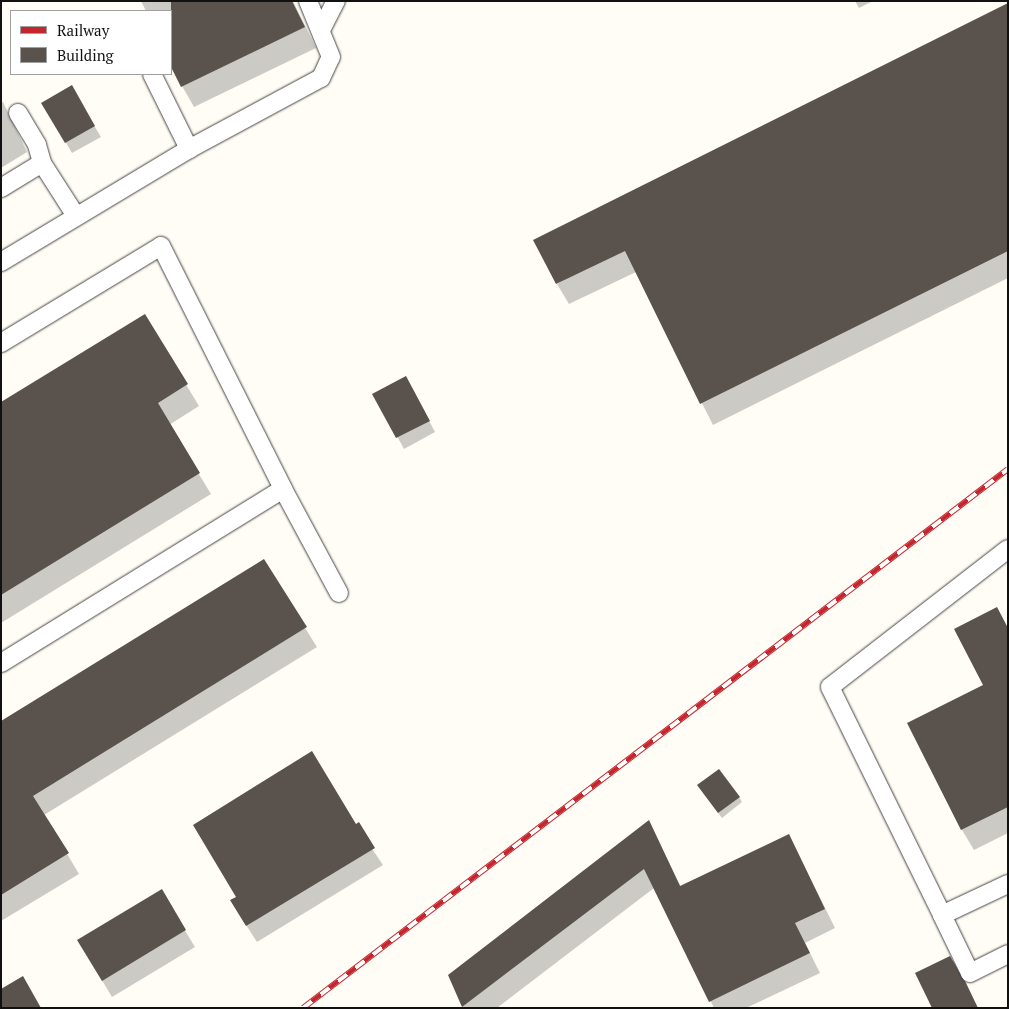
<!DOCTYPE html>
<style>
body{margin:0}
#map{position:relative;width:1009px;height:1009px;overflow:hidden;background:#fffdf5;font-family:"PT Serif",serif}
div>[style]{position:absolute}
.shadow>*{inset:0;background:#0003}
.building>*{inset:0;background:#5a524d}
.roads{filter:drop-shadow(0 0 1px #444) drop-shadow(0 0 1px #444)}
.service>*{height:18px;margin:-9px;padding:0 9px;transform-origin:9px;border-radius:9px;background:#fff}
.rail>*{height:5.5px;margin-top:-2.75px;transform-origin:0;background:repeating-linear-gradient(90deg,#fff 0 11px,#c4262e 0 22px);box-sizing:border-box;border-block:1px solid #c4262e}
span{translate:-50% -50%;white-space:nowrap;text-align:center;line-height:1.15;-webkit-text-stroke:5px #fff;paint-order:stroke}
.frame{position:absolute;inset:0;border:2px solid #111;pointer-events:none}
.legend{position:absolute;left:10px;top:10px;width:162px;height:65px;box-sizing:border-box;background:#fff;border:1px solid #a0a0a0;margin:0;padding:6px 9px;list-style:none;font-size:15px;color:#111}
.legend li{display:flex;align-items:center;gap:10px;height:25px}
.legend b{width:25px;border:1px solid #a0a0a0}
</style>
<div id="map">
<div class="shadow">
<div style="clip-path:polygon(141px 1px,293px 1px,316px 48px,194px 107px,182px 86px,171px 11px,146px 11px)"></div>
<div style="clip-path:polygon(855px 1px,873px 1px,859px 8px)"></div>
<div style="clip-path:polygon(1008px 4px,1008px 278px,713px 425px,636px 272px,569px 304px,557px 284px)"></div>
<div style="clip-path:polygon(71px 87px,101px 137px,72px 153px,43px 103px)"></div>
<div style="clip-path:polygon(3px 102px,27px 152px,1px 168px,1px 103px)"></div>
<div style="clip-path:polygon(144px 315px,199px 406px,169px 425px,211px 494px,1px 623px,1px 403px)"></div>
<div style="clip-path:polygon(412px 388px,435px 432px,404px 449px,374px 394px)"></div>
<div style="clip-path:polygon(305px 628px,317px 647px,44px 815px,79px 874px,1px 921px,1px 722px)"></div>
<div style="clip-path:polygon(1008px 628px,1008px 833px,974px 850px,962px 830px,985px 686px)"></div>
<div style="clip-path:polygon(702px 791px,739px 797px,742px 802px,722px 818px)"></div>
<div style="clip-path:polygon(649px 822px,681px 887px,789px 835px,835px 928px,805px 943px,820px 973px,746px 1008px,714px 1008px,654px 888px,497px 1008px,464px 1008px,449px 976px)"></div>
<div style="clip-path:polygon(356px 825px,383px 865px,257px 942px,241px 917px)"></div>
<div style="clip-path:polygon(161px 891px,195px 947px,112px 997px,88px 957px)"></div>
</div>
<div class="building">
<div style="clip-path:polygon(171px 1px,292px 1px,305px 27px,181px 87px,171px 67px)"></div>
<div style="clip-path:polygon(1008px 3px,1008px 251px,700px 404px,625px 251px,556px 284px,533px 240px)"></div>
<div style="clip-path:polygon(72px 85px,95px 126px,65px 143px,41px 103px)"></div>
<div style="clip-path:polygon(145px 314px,188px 384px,158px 403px,200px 473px,1px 595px,1px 402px)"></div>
<div style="clip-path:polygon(406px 376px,430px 421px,396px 438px,372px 394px)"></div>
<div style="clip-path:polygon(264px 559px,307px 627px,33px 796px,69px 853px,1px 895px,1px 721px)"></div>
<div style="clip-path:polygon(997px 607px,1008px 628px,1008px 807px,961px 830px,907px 723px,983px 685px,954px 629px)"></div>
<div style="clip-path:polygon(312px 751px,356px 824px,359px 822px,375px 848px,246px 926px,230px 900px,236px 897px,193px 825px)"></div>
<div style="clip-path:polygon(719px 769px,740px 797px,718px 813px,697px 785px)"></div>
<div style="clip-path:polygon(649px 820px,680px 886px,789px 834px,825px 909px,795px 923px,810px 953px,709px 1002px,644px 869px,462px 1007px,448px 975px)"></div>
<div style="clip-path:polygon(162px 889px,186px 930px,102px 981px,77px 940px)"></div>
<div style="clip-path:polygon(950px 956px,966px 983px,978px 1008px,932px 1008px,915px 973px)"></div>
<div style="clip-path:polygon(23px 976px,41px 1008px,1px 1008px,1px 989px)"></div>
</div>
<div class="roads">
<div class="service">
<div style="left:321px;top:30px;width:33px;rotate:-63deg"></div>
<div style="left:152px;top:74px;width:84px;rotate:63.7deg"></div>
<div style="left:18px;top:113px;width:37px;rotate:59deg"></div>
<div style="left:37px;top:145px;width:19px;rotate:74deg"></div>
<div style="left:1px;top:188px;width:48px;rotate:-31.4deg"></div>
<div style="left:42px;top:163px;width:63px;rotate:57.3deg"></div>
<div style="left:1px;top:262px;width:219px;rotate:-31deg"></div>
<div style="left:189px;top:149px;width:150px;rotate:-28.3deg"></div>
<div style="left:321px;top:78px;width:23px;rotate:-65deg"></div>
<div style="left:331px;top:57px;width:61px;rotate:-112.3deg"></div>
<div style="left:1px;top:343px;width:187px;rotate:-31.2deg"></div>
<div style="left:161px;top:246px;width:272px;rotate:63.3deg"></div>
<div style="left:283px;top:489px;width:331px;rotate:148.3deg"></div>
<div style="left:283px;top:489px;width:118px;rotate:61.7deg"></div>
<div style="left:1008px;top:549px;width:225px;rotate:142.2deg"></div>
<div style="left:830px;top:687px;width:254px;rotate:63.8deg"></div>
<div style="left:942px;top:915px;width:73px;rotate:-25.2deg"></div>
<div style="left:942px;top:915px;width:64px;rotate:64.2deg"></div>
<div style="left:970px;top:973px;width:42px;rotate:-26.6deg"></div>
</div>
</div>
<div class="rail">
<div style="left:303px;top:1008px;width:887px;rotate:-37.4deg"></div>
</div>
<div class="frame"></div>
<ul class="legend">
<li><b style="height:6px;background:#c4262e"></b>Railway</li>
<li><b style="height:14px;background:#5a524d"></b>Building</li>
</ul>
</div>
